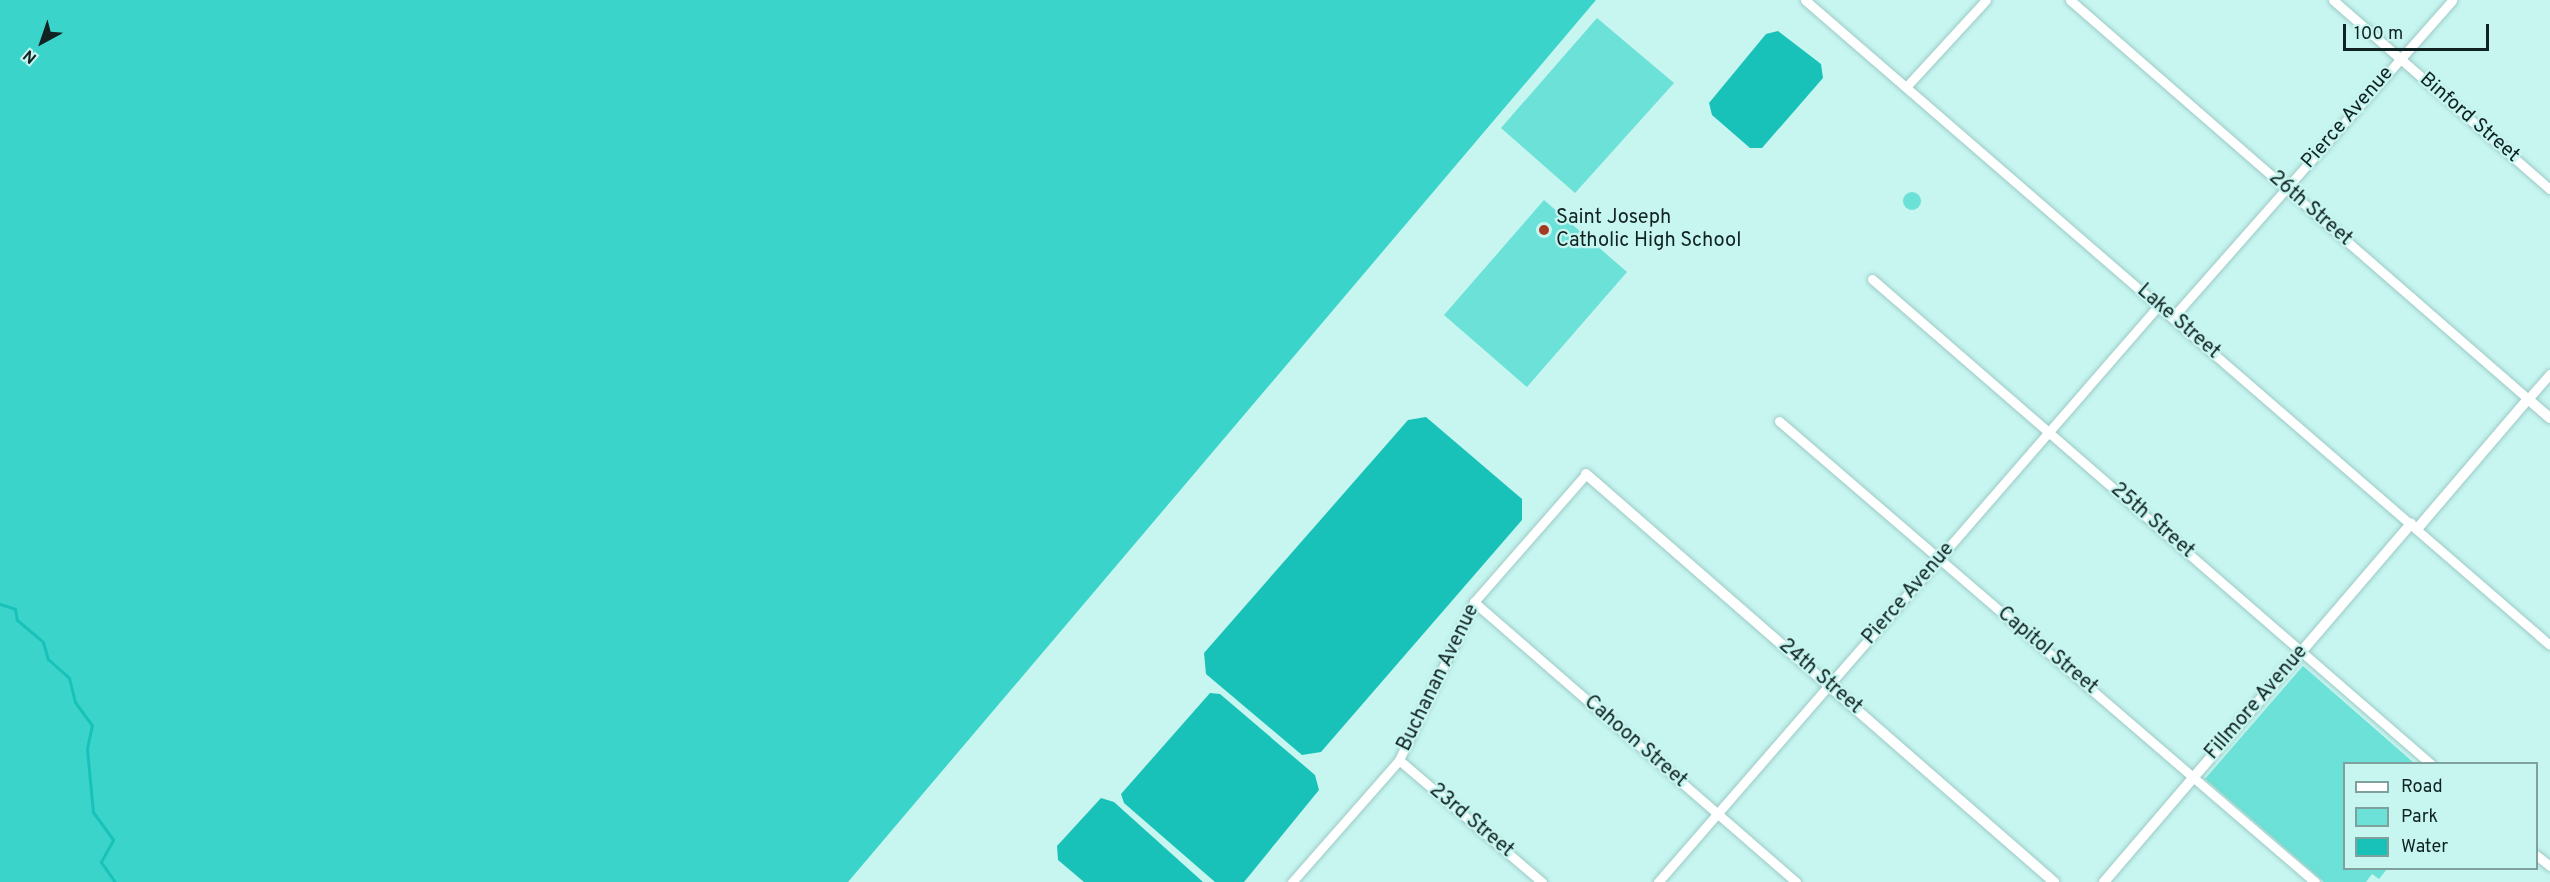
<!DOCTYPE html>
<style>
body{margin:0}
#map{position:relative;width:2550px;height:882px;overflow:hidden;background:#c7f6f1;font-family:Overpass,sans-serif}
div>[style]{position:absolute}
.green>*{inset:0;background:#6be1d7}
.round{border-radius:50%}
.forest>*{inset:0;background:#3bd4ca}
.water>*{inset:0;background:#19c2b9}
.stream>*{height:3px;margin:-1.5px;padding:0 1.5px;transform-origin:1.5px;border-radius:1.5px;background:#19c2b9}
.roads{filter:drop-shadow(0 0 2px #9dcac5) drop-shadow(0 0 2px #9dcac5)}
.minor>*{height:9px;margin:-4.5px;padding:0 4.5px;transform-origin:4.5px;border-radius:4.5px;background:#fff}
.tertiary>*{height:10px;margin:-5px;padding:0 5px;transform-origin:5px;border-radius:5px;background:#fff}
.dots>*{width:16px;height:16px;translate:-50% -50%;box-sizing:border-box;border:3px solid #c7f6f1;border-radius:50%}
span{translate:-50% -50%;white-space:nowrap;text-align:center;line-height:1.15;-webkit-text-stroke:4.5px #c7f6f1;paint-order:stroke}
.street-label{font-size:20px;color:#102221}
.poi-label{font-size:20px;color:#102221}
.left{translate:0 -50%;text-align:left}
.legend{position:absolute;left:2343px;top:762px;width:195px;height:108px;box-sizing:border-box;background:#c7f6f1;border:2px solid #7ea19e;margin:0;padding:8px 10px;list-style:none;font-size:18px;color:#102221}
.legend li{display:flex;align-items:center;gap:12px;height:30px}
.legend b{width:30px;border:2px solid #7ea19e}
.north{position:absolute;left:12px;top:12px;width:60px;height:60px;-webkit-text-stroke:4px #c7f6f1;paint-order:stroke;rotate:220deg;font-size:16px;font-weight:700;line-height:24px;text-align:center;color:#102221}
.north::after{content:'';display:block;margin:auto;width:21px;height:27px;background:#102221;clip-path:polygon(50% 0,100% 100%,50% 72%,0 100%)}
.scale{position:absolute;left:2343px;top:24px;width:146px;height:27px;box-sizing:border-box;border:3px solid #102221;border-top:0;padding-left:8px;font-size:18px;line-height:21px;white-space:nowrap;color:#102221;-webkit-text-stroke:4px #c7f6f1;paint-order:stroke}
</style>
<div id="map">
<div class="green">
<div style="clip-path:polygon(1597px 18px,1674px 83px,1575px 193px,1501px 128px)"></div>
<div class="round" style="left:1903px;top:192px;width:18px;height:18px"></div>
<div style="clip-path:polygon(1544px 200px,1627px 272px,1527px 387px,1444px 315px)"></div>
<div style="clip-path:polygon(2303px 666px,2414px 763px,2344px 764px,2344px 868px,2387px 869px,2379px 879px,2372px 874px,2366px 882px,2324px 882px,2205px 779px)"></div>
</div>
<div class="forest">
<div style="clip-path:polygon(0 0,1596px 0,848px 882px,0 882px)"></div>
</div>
<div class="water">
<div style="clip-path:polygon(1778px 31px,1821px 64px,1823px 78px,1762px 148px,1750px 148px,1712px 115px,1709px 103px,1766px 34px)"></div>
<div style="clip-path:polygon(1426px 417px,1522px 499px,1522px 520px,1321px 752px,1302px 755px,1206px 674px,1204px 653px,1408px 420px)"></div>
<div style="clip-path:polygon(1210px 693px,1220px 694px,1315px 775px,1319px 790px,1244px 882px,1215px 882px,1124px 803px,1121px 794px)"></div>
<div style="clip-path:polygon(1101px 798px,1114px 802px,1203px 882px,1084px 882px,1058px 860px,1057px 846px)"></div>
</div>
<div class="stream">
<div style="left:0;top:604px;width:16px;rotate:18deg"></div>
<div style="left:15px;top:609px;width:11px;rotate:80deg"></div>
<div style="left:17px;top:620px;width:34px;rotate:40deg"></div>
<div style="left:43px;top:642px;width:18px;rotate:74deg"></div>
<div style="left:48px;top:659px;width:28px;rotate:42deg"></div>
<div style="left:69px;top:678px;width:25px;rotate:76deg"></div>
<div style="left:75px;top:702px;width:29px;rotate:54deg"></div>
<div style="left:92px;top:725px;width:25px;rotate:102deg"></div>
<div style="left:87px;top:749px;width:63px;rotate:84.6deg"></div>
<div style="left:93px;top:812px;width:34px;rotate:54deg"></div>
<div style="left:113px;top:840px;width:25px;rotate:119deg"></div>
<div style="left:101px;top:862px;width:24px;rotate:55deg"></div>
</div>
<div class="roads">
<div class="minor">
<div style="left:1805px;top:0;width:985px;rotate:40.89deg"></div>
<div style="left:2070px;top:0;width:607px;rotate:41.06deg"></div>
<div style="left:2528px;top:399px;width:33px;rotate:-49deg"></div>
<div style="left:2333px;top:0;width:288px;rotate:41.1deg"></div>
<div style="left:1906px;top:87px;width:118px;rotate:-47.4deg"></div>
<div style="left:1872px;top:279px;width:740px;rotate:40.95deg"></div>
<div style="left:2173px;top:317px;width:422px;rotate:-48.6deg"></div>
<div style="left:1779px;top:421px;width:707px;rotate:40.7deg"></div>
<div style="left:1474px;top:602px;width:427px;rotate:41deg"></div>
<div style="left:1399px;top:760px;width:188px;rotate:40.5deg"></div>
<div style="left:2536px;top:855px;width:18px;rotate:38deg"></div>
<div style="left:1292px;top:882px;width:162px;rotate:-48.7deg"></div>
<div style="left:1399px;top:760px;width:175px;rotate:-64.6deg"></div>
<div style="left:1474px;top:602px;width:170px;rotate:-48.8deg"></div>
<div style="left:1658px;top:882px;width:764px;rotate:-49.03deg"></div>
</div>
<div class="tertiary">
<div style="left:1586px;top:474px;width:621px;rotate:41.08deg"></div>
<div style="left:2417px;top:529px;width:171px;rotate:-49.5deg"></div>
<div style="left:2528px;top:399px;width:29px;rotate:41deg"></div>
<div style="left:2104px;top:882px;width:472px;rotate:-49.4deg"></div>
</div>
</div>
<div class="dots">
<div style="left:1544px;top:230px;background:#a43b21"></div>
</div>
<div class="street-label">
<span style="left:2348px;top:118px;rotate:-49deg">Pierce Avenue</span>
<span style="left:2469px;top:118px;rotate:41deg">Binford Street</span>
<span style="left:2310px;top:209px;rotate:41deg">26th Street</span>
<span style="left:2178px;top:322px;rotate:41deg">Lake Street</span>
<span style="left:2152px;top:521px;rotate:41deg">25th Street</span>
<span style="left:1909px;top:594px;rotate:-49deg">Pierce Avenue</span>
<span style="left:2047px;top:651px;rotate:40deg">Capitol Street</span>
<span style="left:1820px;top:677px;rotate:41deg">24th Street</span>
<span style="left:1439px;top:678px;rotate:-64deg">Buchanan Avenue</span>
<span style="left:2257px;top:703px;rotate:-49deg">Fillmore Avenue</span>
<span style="left:1635px;top:742px;rotate:41deg">Cahoon Street</span>
<span style="left:1471px;top:821px;rotate:40deg">23rd Street</span>
</div>
<div class="poi-label">
<span class="left" style="left:1556px;top:230px">Saint Joseph<br>Catholic High School</span>
</div>
<ul class="legend">
<li><b style="height:8px;background:#fff"></b>Road</li>
<li><b style="height:16px;background:#6be1d7"></b>Park</li>
<li><b style="height:16px;background:#19c2b9"></b>Water</li>
</ul>
<div class="north">N</div>
<div class="scale">100 m</div>
</div>
